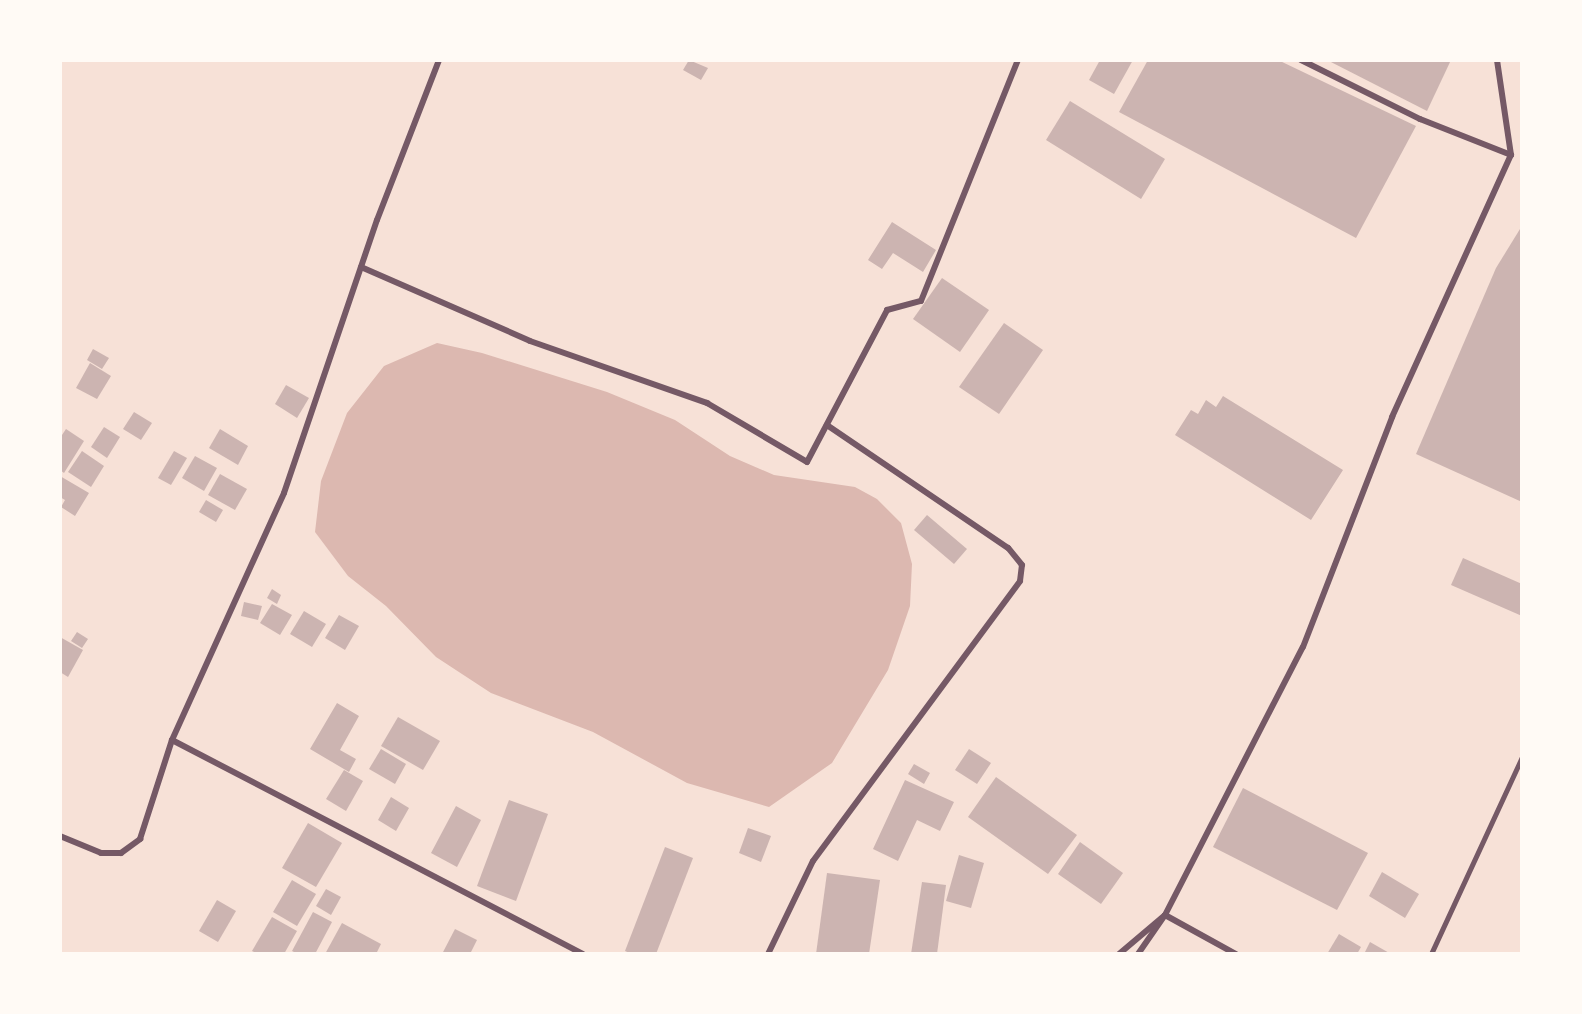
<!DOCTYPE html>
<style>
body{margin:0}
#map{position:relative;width:1582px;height:1014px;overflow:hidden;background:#f7e1d7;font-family:"Roboto Condensed",sans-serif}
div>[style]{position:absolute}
.water>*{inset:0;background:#dcb8b0}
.building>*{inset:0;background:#ccb4b1}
.service>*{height:4.5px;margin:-2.25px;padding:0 2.25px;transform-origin:2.25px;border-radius:2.25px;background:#755966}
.minor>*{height:6px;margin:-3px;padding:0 3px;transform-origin:3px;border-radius:3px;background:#755966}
span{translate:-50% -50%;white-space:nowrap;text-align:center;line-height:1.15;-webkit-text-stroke:4.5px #fffaf5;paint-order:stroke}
.frame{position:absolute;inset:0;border:62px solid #fffaf5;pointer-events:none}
</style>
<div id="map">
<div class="water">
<div style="clip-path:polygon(437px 343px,482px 353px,607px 392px,675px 420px,730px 456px,774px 475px,855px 487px,877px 499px,901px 523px,912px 564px,910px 606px,888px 670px,832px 763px,769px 807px,687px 783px,593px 732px,491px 693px,436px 657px,386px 606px,348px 576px,315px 532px,321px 481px,347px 413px,384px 366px)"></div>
</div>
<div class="building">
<div style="clip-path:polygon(689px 60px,708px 68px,701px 80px,683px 70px)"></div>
<div style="clip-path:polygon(1100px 60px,1133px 60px,1114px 94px,1089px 80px)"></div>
<div style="clip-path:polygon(1148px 60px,1278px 60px,1416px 126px,1356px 238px,1119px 112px)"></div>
<div style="clip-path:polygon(1327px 60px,1451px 60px,1427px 111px)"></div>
<div style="clip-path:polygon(1070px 101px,1165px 159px,1141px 199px,1046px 140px)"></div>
<div style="clip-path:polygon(892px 222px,936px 250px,923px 272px,893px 253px,882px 269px,868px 260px)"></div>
<div style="clip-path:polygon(1520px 229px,1522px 230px,1522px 502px,1416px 454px,1496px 268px)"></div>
<div style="clip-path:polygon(942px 278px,989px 310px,960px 352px,913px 319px)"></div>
<div style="clip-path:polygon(1004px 323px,1043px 350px,999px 414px,959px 387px)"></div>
<div style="clip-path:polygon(93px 349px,109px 358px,102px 369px,87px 360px)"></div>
<div style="clip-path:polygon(90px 363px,111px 376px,97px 399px,76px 388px)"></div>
<div style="clip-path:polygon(286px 385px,309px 398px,297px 418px,275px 404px)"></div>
<div style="clip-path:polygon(1223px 396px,1343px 470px,1311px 520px,1175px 435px,1191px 410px,1198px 414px,1206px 400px,1216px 407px)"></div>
<div style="clip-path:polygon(134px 412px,152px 423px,141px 440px,123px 429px)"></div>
<div style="clip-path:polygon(104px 427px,120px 437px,107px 458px,91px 447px)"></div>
<div style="clip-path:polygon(66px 429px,84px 441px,64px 473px,60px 470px,60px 438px)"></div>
<div style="clip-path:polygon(220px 429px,248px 446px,238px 465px,209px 448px)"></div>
<div style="clip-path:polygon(82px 451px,104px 466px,91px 487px,68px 472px)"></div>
<div style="clip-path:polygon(174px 451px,187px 458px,171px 485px,158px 478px)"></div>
<div style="clip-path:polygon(195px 456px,217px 468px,204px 491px,182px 478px)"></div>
<div style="clip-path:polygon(220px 474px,247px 489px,235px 510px,208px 495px)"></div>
<div style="clip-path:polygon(60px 476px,89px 493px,75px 516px,61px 507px,65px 500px,60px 497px)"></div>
<div style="clip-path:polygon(206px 500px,223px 510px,216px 522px,199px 512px)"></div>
<div style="clip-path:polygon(927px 515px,967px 549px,954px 564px,914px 530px)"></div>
<div style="clip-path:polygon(1463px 558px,1522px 584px,1522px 616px,1451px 585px)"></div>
<div style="clip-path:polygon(272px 589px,281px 595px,277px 604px,267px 598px)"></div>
<div style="clip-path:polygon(244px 602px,262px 606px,258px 620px,241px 616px)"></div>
<div style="clip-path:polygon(272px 604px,292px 615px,280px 635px,260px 623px)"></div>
<div style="clip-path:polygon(304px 611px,326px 624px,312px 647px,290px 634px)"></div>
<div style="clip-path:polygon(339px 615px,359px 626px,345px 650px,325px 638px)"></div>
<div style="clip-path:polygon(77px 632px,88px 639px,82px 648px,71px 641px)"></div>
<div style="clip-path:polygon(60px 637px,83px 650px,68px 677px,60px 672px)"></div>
<div style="clip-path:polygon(337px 703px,359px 716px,340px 750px,356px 759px,349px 772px,310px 749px)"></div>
<div style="clip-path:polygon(398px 717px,440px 741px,423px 770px,381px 746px)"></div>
<div style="clip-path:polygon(381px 749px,406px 764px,395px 784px,369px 769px)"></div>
<div style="clip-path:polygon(969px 749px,991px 763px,977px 784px,955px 770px)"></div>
<div style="clip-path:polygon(914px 764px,930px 773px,924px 784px,908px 774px)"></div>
<div style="clip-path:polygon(344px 770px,363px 781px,346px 811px,326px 799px)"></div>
<div style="clip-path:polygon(996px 777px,1077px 835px,1048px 874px,968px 817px)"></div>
<div style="clip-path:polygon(905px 780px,954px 802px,940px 831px,917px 820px,898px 861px,873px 849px)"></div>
<div style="clip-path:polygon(1243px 788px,1368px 853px,1337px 910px,1213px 847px)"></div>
<div style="clip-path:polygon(391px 797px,409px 808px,396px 831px,378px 820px)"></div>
<div style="clip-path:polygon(509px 800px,548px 814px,516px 901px,477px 886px)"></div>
<div style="clip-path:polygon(456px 806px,481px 820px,457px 867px,431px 853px)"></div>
<div style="clip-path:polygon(308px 823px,342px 843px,316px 887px,282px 868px)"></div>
<div style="clip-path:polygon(748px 828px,771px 836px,761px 862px,739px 853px)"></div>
<div style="clip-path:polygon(1080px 842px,1123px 873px,1101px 904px,1058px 874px)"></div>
<div style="clip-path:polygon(665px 847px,693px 858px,656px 954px,632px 954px,625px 951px)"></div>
<div style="clip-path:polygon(959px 855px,984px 863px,971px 908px,946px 901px)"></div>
<div style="clip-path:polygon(1382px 872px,1419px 894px,1405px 918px,1369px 896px)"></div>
<div style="clip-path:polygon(827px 873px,880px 880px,869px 954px,816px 954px)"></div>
<div style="clip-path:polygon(292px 880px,316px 894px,297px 926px,273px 912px)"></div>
<div style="clip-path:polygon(922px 882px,946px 885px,937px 954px,911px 954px)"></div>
<div style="clip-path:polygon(326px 889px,341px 897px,331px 915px,316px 906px)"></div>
<div style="clip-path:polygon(217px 900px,236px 911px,218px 942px,199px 931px)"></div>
<div style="clip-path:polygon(313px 912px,332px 922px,315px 954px,298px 954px,292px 951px)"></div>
<div style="clip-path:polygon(272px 917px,297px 931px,284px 954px,258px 954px,252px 951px)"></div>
<div style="clip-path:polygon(342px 923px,381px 944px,376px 954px,325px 954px)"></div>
<div style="clip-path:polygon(455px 929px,477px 940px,470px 954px,442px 954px)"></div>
<div style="clip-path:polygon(1339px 934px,1361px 947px,1357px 954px,1327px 954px)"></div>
<div style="clip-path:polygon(1370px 942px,1391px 954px,1364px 954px)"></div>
</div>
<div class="service">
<div style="left:1431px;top:954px;width:217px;rotate:-65.2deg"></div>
</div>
<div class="minor">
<div style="left:1301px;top:60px;width:133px;rotate:26.4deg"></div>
<div style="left:1420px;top:119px;width:98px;rotate:21.6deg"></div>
<div style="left:361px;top:267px;width:184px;rotate:23.6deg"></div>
<div style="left:530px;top:341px;width:188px;rotate:19.3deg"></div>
<div style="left:707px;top:403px;width:116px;rotate:30.5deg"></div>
<div style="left:807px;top:462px;width:172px;rotate:-62.2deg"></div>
<div style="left:887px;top:310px;width:35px;rotate:-15deg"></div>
<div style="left:921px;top:301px;width:260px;rotate:-68.1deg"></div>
<div style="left:172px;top:740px;width:463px;rotate:27.5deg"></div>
<div style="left:60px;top:836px;width:44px;rotate:22.5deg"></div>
<div style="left:101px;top:853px;width:20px"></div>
<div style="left:121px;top:853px;width:24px;rotate:-36deg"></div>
<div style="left:140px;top:839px;width:104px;rotate:-72.1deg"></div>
<div style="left:172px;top:740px;width:271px;rotate:-65.6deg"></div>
<div style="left:284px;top:493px;width:288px;rotate:-71.2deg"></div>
<div style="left:377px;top:220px;width:172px;rotate:-68.8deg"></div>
<div style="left:768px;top:954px;width:103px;rotate:-64.2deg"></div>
<div style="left:813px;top:861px;width:348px;rotate:-53.5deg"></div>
<div style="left:1020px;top:581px;width:16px;rotate:-83deg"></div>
<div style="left:1022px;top:565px;width:22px;rotate:-129deg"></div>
<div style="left:1008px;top:548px;width:219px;rotate:-145.8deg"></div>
<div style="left:1119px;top:954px;width:60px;rotate:-40.3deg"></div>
<div style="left:1165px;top:915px;width:81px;rotate:28.8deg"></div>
<div style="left:1138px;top:954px;width:47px;rotate:-55.3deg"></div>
<div style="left:1165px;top:915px;width:301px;rotate:-62.8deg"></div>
<div style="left:1303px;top:647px;width:247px;rotate:-68.8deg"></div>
<div style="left:1392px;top:417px;width:288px;rotate:-65.6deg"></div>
<div style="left:1511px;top:155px;width:96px;rotate:-98.4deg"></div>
</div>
<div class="frame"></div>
</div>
